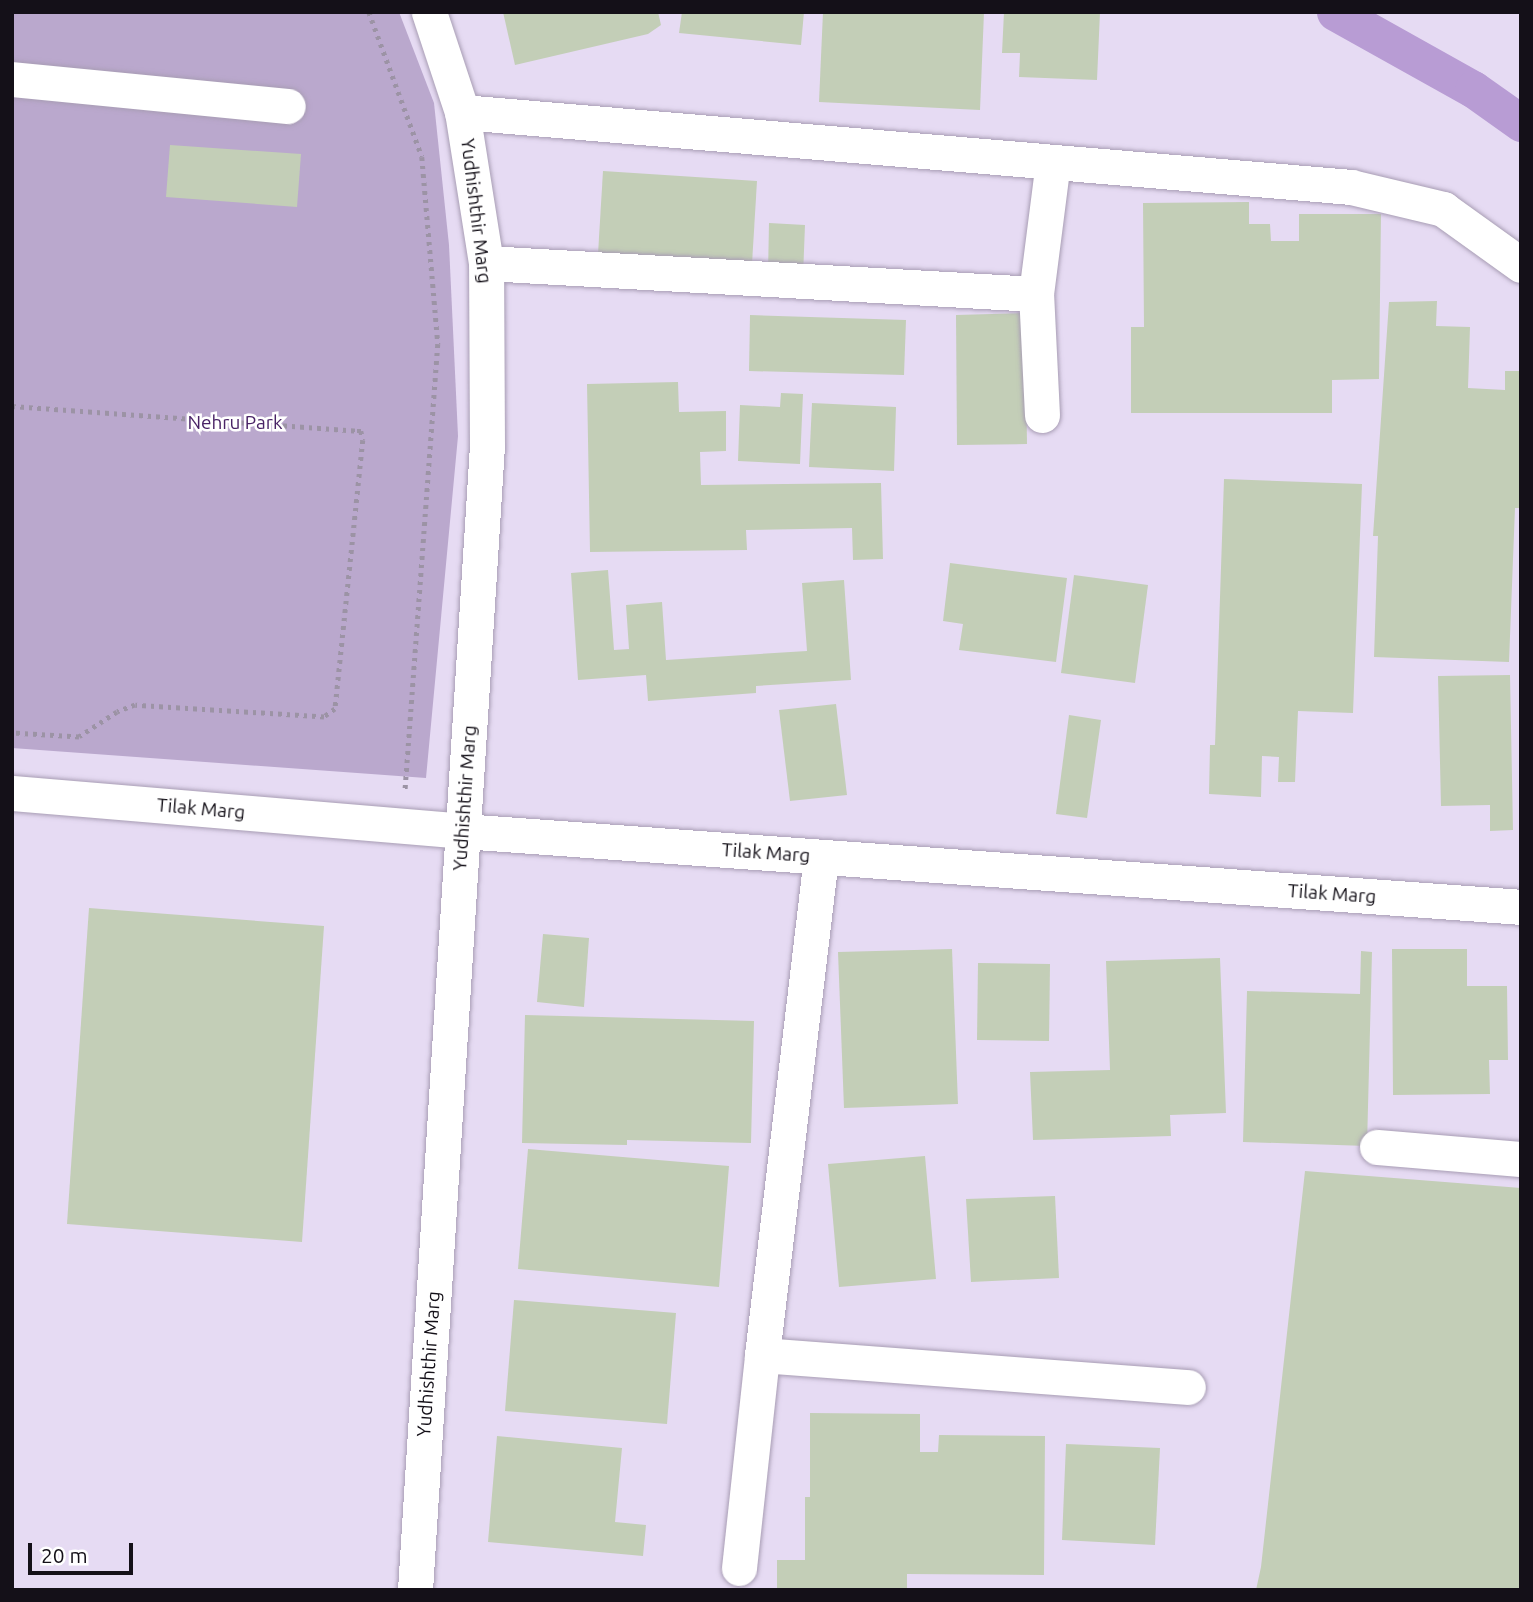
<!DOCTYPE html>
<style>
body{margin:0}
#map{position:relative;width:1533px;height:1602px;overflow:hidden;background:#e6dbf3;font-family:Ubuntu,sans-serif}
div>[style]{position:absolute}
.green>*{inset:0;background:#baa8cd}
.canal>*{height:37px;margin:-18.5px;padding:0 18.5px;transform-origin:18.5px;border-radius:18.5px;background:#b89cd4}
.building>*{inset:0;background:#c3ceb7}
.path>*{height:4.5px;margin-top:-2.25px;transform-origin:0;background:repeating-linear-gradient(90deg,#9c93a5 0 3.5px,transparent 0 8.5px)}
.roads{filter:drop-shadow(0 0 2px #a89db4) drop-shadow(0 0 2px #a89db4)}
.minor>*{height:35px;margin:-17.5px;padding:0 17.5px;transform-origin:17.5px;border-radius:17.5px;background:#fff}
span{translate:-50% -50%;white-space:nowrap;text-align:center;line-height:1.15;-webkit-text-stroke:5px #fff;paint-order:stroke}
.street-label{font-size:19px;color:#141018}
.park-label{font-size:19px;color:#492366}
.frame{position:absolute;inset:0;border:14px solid #141018;pointer-events:none}
.scale{position:absolute;left:28px;top:1543px;width:105px;height:32px;box-sizing:border-box;border:4px solid #141018;border-top:0;padding-left:9px;font-size:21px;line-height:24px;white-space:nowrap;color:#141018;-webkit-text-stroke:5px #fff;paint-order:stroke}
</style>
<div id="map">
<div class="green">
<div style="clip-path:polygon(12px 12px,399px 12px,434px 103px,449px 245px,458px 436px,426px 778px,12px 748px)"></div>
</div>
<div class="canal">
<div style="left:1335px;top:12px;width:158px;rotate:29.2deg"></div>
<div style="left:1473px;top:89px;width:59px;rotate:35.3deg"></div>
</div>
<div class="building">
<div style="clip-path:polygon(503px 12px,658px 12px,661px 25px,648px 34px,515px 65px)"></div>
<div style="clip-path:polygon(682px 12px,804px 12px,801px 45px,679px 33px)"></div>
<div style="clip-path:polygon(823px 12px,984px 12px,980px 110px,819px 102px)"></div>
<div style="clip-path:polygon(1004px 12px,1100px 12px,1097px 80px,1019px 77px,1020px 53px,1002px 53px)"></div>
<div style="clip-path:polygon(170px 145px,301px 154px,297px 207px,166px 197px)"></div>
<div style="clip-path:polygon(603px 171px,757px 181px,752px 264px,598px 254px)"></div>
<div style="clip-path:polygon(1249px 202px,1249px 224px,1270px 224px,1271px 241px,1299px 241px,1299px 214px,1381px 214px,1379px 379px,1332px 380px,1332px 413px,1131px 413px,1131px 327px,1144px 327px,1143px 203px)"></div>
<div style="clip-path:polygon(769px 223px,805px 225px,803px 276px,768px 274px)"></div>
<div style="clip-path:polygon(1437px 301px,1436px 326px,1470px 327px,1468px 388px,1505px 390px,1505px 371px,1521px 371px,1521px 508px,1515px 508px,1509px 662px,1374px 657px,1378px 536px,1373px 536px,1389px 302px)"></div>
<div style="clip-path:polygon(1025px 313px,1027px 444px,957px 445px,956px 315px)"></div>
<div style="clip-path:polygon(750px 315px,906px 320px,904px 375px,749px 371px)"></div>
<div style="clip-path:polygon(678px 382px,679px 412px,726px 411px,726px 451px,700px 452px,701px 485px,881px 483px,883px 559px,853px 560px,852px 528px,746px 530px,747px 550px,590px 552px,587px 384px)"></div>
<div style="clip-path:polygon(781px 393px,803px 394px,800px 464px,738px 461px,740px 405px,780px 407px)"></div>
<div style="clip-path:polygon(812px 403px,896px 407px,894px 471px,809px 467px)"></div>
<div style="clip-path:polygon(1224px 479px,1362px 484px,1353px 713px,1298px 711px,1295px 782px,1278px 782px,1279px 757px,1262px 756px,1261px 797px,1209px 794px,1210px 745px,1215px 745px)"></div>
<div style="clip-path:polygon(950px 563px,1067px 578px,1056px 662px,959px 650px,963px 624px,943px 621px)"></div>
<div style="clip-path:polygon(608px 570px,614px 650px,629px 649px,626px 605px,662px 602px,666px 660px,807px 651px,802px 583px,844px 580px,851px 680px,756px 686px,756px 693px,648px 701px,646px 675px,578px 680px,571px 573px)"></div>
<div style="clip-path:polygon(1074px 575px,1148px 585px,1135px 683px,1061px 673px)"></div>
<div style="clip-path:polygon(1510px 675px,1513px 830px,1490px 831px,1490px 805px,1441px 806px,1438px 676px)"></div>
<div style="clip-path:polygon(836px 704px,847px 795px,790px 801px,779px 710px)"></div>
<div style="clip-path:polygon(1069px 715px,1101px 720px,1087px 818px,1056px 814px)"></div>
<div style="clip-path:polygon(89px 908px,324px 926px,302px 1242px,67px 1224px)"></div>
<div style="clip-path:polygon(543px 934px,589px 938px,584px 1007px,537px 1002px)"></div>
<div style="clip-path:polygon(952px 949px,958px 1104px,844px 1108px,838px 952px)"></div>
<div style="clip-path:polygon(1392px 949px,1467px 949px,1467px 986px,1507px 986px,1508px 1060px,1489px 1060px,1490px 1094px,1393px 1095px)"></div>
<div style="clip-path:polygon(1361px 951px,1372px 952px,1367px 1146px,1243px 1142px,1247px 991px,1360px 994px)"></div>
<div style="clip-path:polygon(1220px 958px,1226px 1113px,1170px 1115px,1171px 1136px,1033px 1140px,1030px 1072px,1110px 1070px,1106px 961px)"></div>
<div style="clip-path:polygon(978px 963px,1050px 964px,1049px 1041px,977px 1040px)"></div>
<div style="clip-path:polygon(525px 1015px,754px 1021px,751px 1143px,627px 1140px,627px 1145px,522px 1143px)"></div>
<div style="clip-path:polygon(528px 1149px,729px 1166px,719px 1287px,518px 1269px)"></div>
<div style="clip-path:polygon(925px 1156px,936px 1279px,839px 1287px,828px 1164px)"></div>
<div style="clip-path:polygon(1305px 1171px,1521px 1188px,1521px 1590px,1256px 1590px,1261px 1567px)"></div>
<div style="clip-path:polygon(1055px 1196px,1059px 1278px,971px 1282px,966px 1199px)"></div>
<div style="clip-path:polygon(514px 1300px,676px 1313px,667px 1424px,505px 1411px)"></div>
<div style="clip-path:polygon(810px 1413px,920px 1414px,920px 1452px,938px 1452px,939px 1435px,1045px 1436px,1044px 1575px,907px 1574px,907px 1590px,777px 1590px,777px 1560px,805px 1560px,805px 1497px,810px 1497px)"></div>
<div style="clip-path:polygon(497px 1436px,622px 1448px,615px 1522px,646px 1525px,643px 1556px,488px 1542px)"></div>
<div style="clip-path:polygon(1066px 1444px,1160px 1448px,1155px 1545px,1062px 1540px)"></div>
</div>
<div class="path">
<div style="left:369px;top:12px;width:154px;rotate:69.9deg"></div>
<div style="left:422px;top:157px;width:188px;rotate:85.1deg"></div>
<div style="left:438px;top:344px;width:448px;rotate:94.2deg"></div>
<div style="left:12px;top:406px;width:346px;rotate:4.1deg"></div>
<div style="left:357px;top:431px;width:4px"></div>
<div style="left:361px;top:431px;width:9px;rotate:77deg"></div>
<div style="left:363px;top:440px;width:270px;rotate:95.9deg"></div>
<div style="left:335px;top:709px;width:14px;rotate:144deg"></div>
<div style="left:324px;top:717px;width:189px;rotate:-176.4deg"></div>
<div style="left:135px;top:705px;width:19px;rotate:159deg"></div>
<div style="left:117px;top:712px;width:45px;rotate:146.7deg"></div>
<div style="left:79px;top:737px;width:67px;rotate:-176.6deg"></div>
</div>
<div class="roads">
<div class="minor">
<div style="left:12px;top:79px;width:277px;rotate:5.6deg"></div>
<div style="left:462px;top:112px;width:892px;rotate:4.82deg"></div>
<div style="left:1351px;top:187px;width:95px;rotate:13.4deg"></div>
<div style="left:1443px;top:209px;width:96px;rotate:35.7deg"></div>
<div style="left:486px;top:263px;width:551px;rotate:3.23deg"></div>
<div style="left:1042px;top:415px;width:121px;rotate:-92.8deg"></div>
<div style="left:1036px;top:294px;width:133px;rotate:-82.7deg"></div>
<div style="left:12px;top:793px;width:452px;rotate:4.8deg"></div>
<div style="left:462px;top:831px;width:1062px;rotate:4.1deg"></div>
<div style="left:821px;top:857px;width:501px;rotate:96.76deg"></div>
<div style="left:762px;top:1355px;width:427px;rotate:4.3deg"></div>
<div style="left:1377px;top:1147px;width:144px;rotate:4.8deg"></div>
<div style="left:739px;top:1568px;width:214px;rotate:-83.8deg"></div>
<div style="left:415px;top:1590px;width:1146px;rotate:-86.4deg"></div>
<div style="left:487px;top:446px;width:183px;rotate:-90.3deg"></div>
<div style="left:486px;top:263px;width:153px;rotate:-99deg"></div>
<div style="left:462px;top:112px;width:105px;rotate:-108.3deg"></div>
</div>
</div>
<div class="street-label">
<span style="left:476px;top:211px;rotate:83deg">Yudhishthir Marg</span>
<span style="left:465px;top:798px;rotate:-86deg">Yudhishthir Marg</span>
<span style="left:201px;top:809px;rotate:5deg">Tilak Marg</span>
<span style="left:766px;top:853px;rotate:4deg">Tilak Marg</span>
<span style="left:1332px;top:894px;rotate:4deg">Tilak Marg</span>
<span style="left:429px;top:1364px;rotate:-86deg">Yudhishthir Marg</span>
</div>
<div class="park-label">
<span style="left:235px;top:423px">Nehru Park</span>
</div>
<div class="frame"></div>
<div class="scale">20 m</div>
</div>
